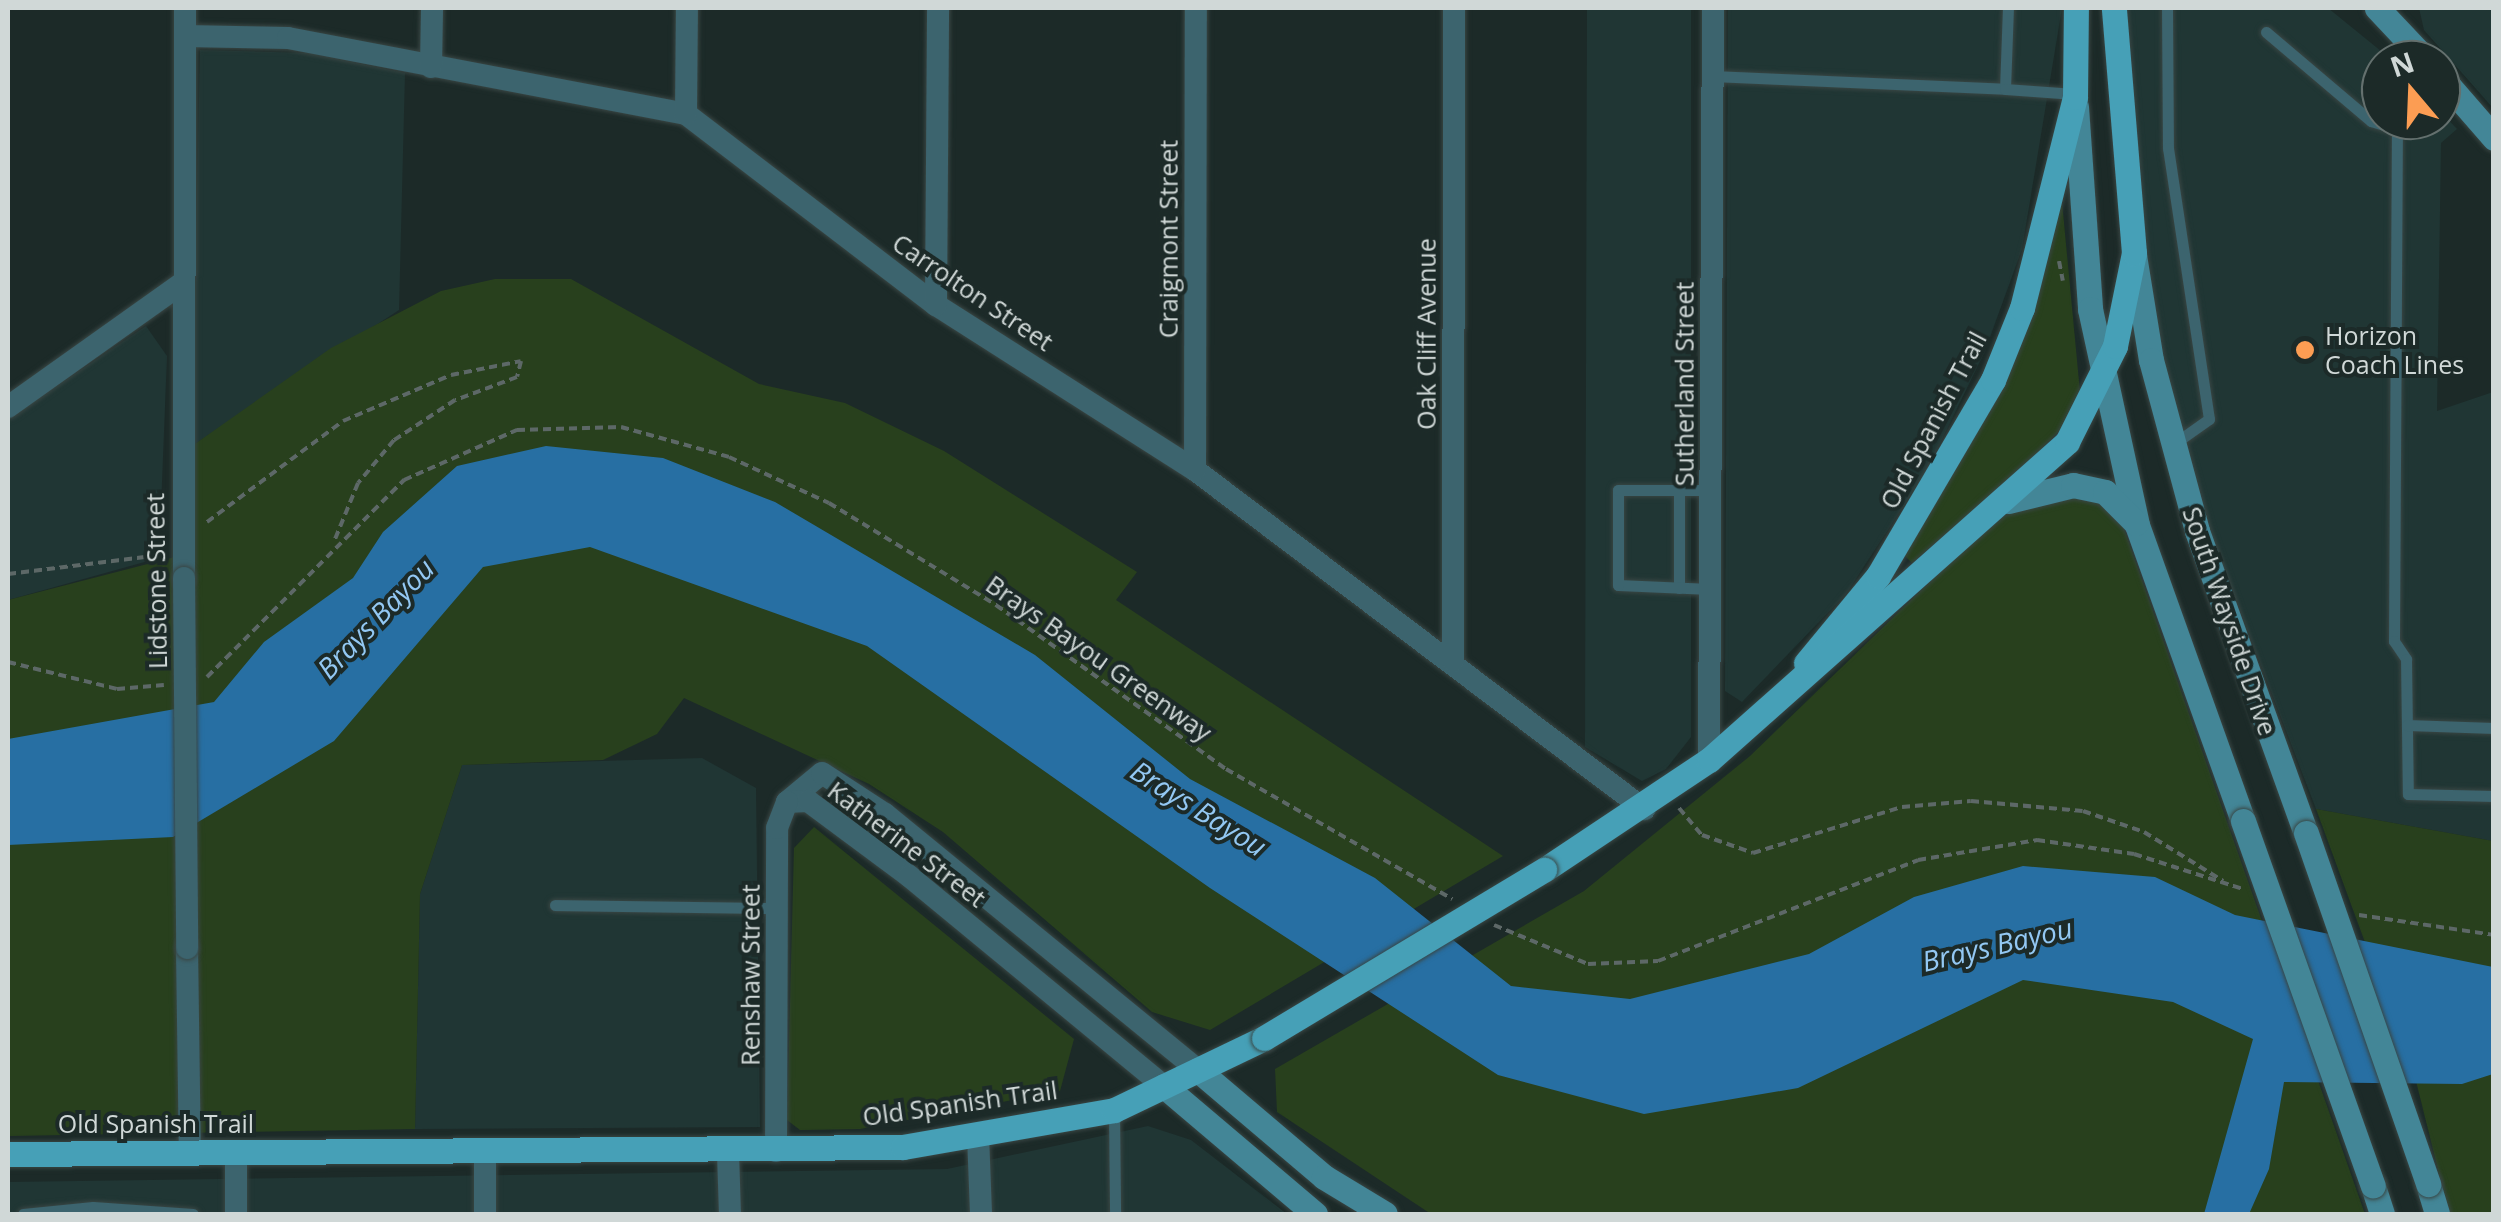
<!DOCTYPE html>
<style>
body{margin:0}
#map{position:relative;width:2501px;height:1222px;overflow:hidden;background:#1c2a28;font-family:"Open Sans",sans-serif}
div>[style]{position:absolute}
.built>*{inset:0;background:#203634}
.green>*{inset:0;background:#28401d}
.water>*{inset:0;background:#276fa3}
.path>*{height:4px;margin-top:-2px;transform-origin:0;background:repeating-linear-gradient(90deg,#5d6867 0 8px,transparent 0 13px)}
.roads{filter:drop-shadow(0 0 2px #394644) drop-shadow(0 0 2px #394644)}
.service>*{height:11px;margin:-5.5px;padding:0 5.5px;transform-origin:5.5px;border-radius:5.5px;background:#3c646e}
.minor>*{height:22px;margin:-11px;padding:0 11px;transform-origin:11px;border-radius:11px;background:#3c646e}
.secondary>*{height:25px;margin:-12.5px;padding:0 12.5px;transform-origin:12.5px;border-radius:12.5px;background:#438697}
.primary>*{height:25px;margin:-12.5px;padding:0 12.5px;transform-origin:12.5px;border-radius:12.5px;background:#46a0b7}
.bridges{filter:drop-shadow(0 0 2px #394644) drop-shadow(0 0 2px #394644)}
.minor-bridge>*{height:22px;margin:-11px;padding:0 11px;transform-origin:11px;border-radius:11px;background:#3c646e}
.secondary-bridge>*{height:25px;margin:-12.5px;padding:0 12.5px;transform-origin:12.5px;border-radius:12.5px;background:#438697}
.primary-bridge>*{height:25px;margin:-12.5px;padding:0 12.5px;transform-origin:12.5px;border-radius:12.5px;background:#46a0b7}
.dots>*{width:28px;height:28px;translate:-50% -50%;box-sizing:border-box;border:5px solid #1c2a28;border-radius:50%}
span{translate:-50% -50%;white-space:nowrap;text-align:center;line-height:1.15;-webkit-text-stroke:8px #1c2a28;paint-order:stroke}
.street-label{font-size:25px;color:#d0d8d7}
.poi-label{font-size:25px;color:#d0d8d7}
.left{translate:0 -50%;text-align:left}
.water-label{font-size:28px;color:#93c8f3;font-style:italic}
.frame{position:absolute;inset:0;border:10px solid #d0d8d7;pointer-events:none}
.north{position:absolute;left:2361px;top:40px;width:100px;height:100px;box-sizing:border-box;background:#1c2a28;border:2px solid #64706e;border-radius:50%;rotate:341deg;font-size:28px;font-weight:700;line-height:40px;text-align:center;color:#d0d8d7}
.north::after{content:'';display:block;margin:auto;width:35px;height:45px;background:#fc9d53;clip-path:polygon(50% 0,100% 100%,50% 72%,0 100%)}
</style>
<div id="map">
<div class="built">
<div style="clip-path:polygon(1587px 8px,1691px 8px,1691px 737px,1666px 769px,1642px 781px,1585px 747px)"></div>
<div style="clip-path:polygon(1728px 8px,2062px 8px,2022px 249px,1985px 351px,1927px 470px,1846px 594px,1742px 702px,1725px 691px)"></div>
<div style="clip-path:polygon(2122px 8px,2328px 8px,2392px 60px,2381px 60px,2381px 120px,2441px 120px,2441px 112px,2457px 129px,2441px 143px,2437px 411px,2493px 392px,2493px 841px,2316px 809px,2212px 537px,2154px 336px)"></div>
<div style="clip-path:polygon(2419px 8px,2493px 8px,2493px 108px,2424px 30px)"></div>
<div style="clip-path:polygon(200px 50px,309px 53px,405px 73px,399px 310px,192px 446px)"></div>
<div style="clip-path:polygon(146px 326px,167px 356px,159px 558px,8px 600px,8px 419px)"></div>
<div style="clip-path:polygon(702px 758px,756px 788px,760px 1127px,415px 1129px,420px 894px,462px 765px)"></div>
<div style="clip-path:polygon(1148px 1126px,1191px 1140px,1287px 1214px,8px 1214px,8px 1182px,947px 1169px)"></div>
</div>
<div class="green">
<div style="clip-path:polygon(2061px 191px,2080px 392px,2061px 429px,2016px 474px,1912px 563px,1904px 555px,2013px 348px)"></div>
<div style="clip-path:polygon(495px 279px,571px 279px,759px 384px,845px 403px,944px 451px,1137px 572px,1116px 600px,1503px 856px,1210px 1030px,1152px 1012px,943px 832px,869px 784px,684px 698px,657px 734px,603px 760px,462px 765px,420px 894px,415px 1129px,8px 1136px,8px 600px,194px 552px,192px 446px,331px 348px,441px 291px)"></div>
<div style="clip-path:polygon(2059px 493px,2095px 499px,2123px 526px,2365px 1214px,1431px 1214px,1277px 1112px,1275px 1069px,1584px 891px,1750px 756px,1970px 543px,2021px 503px)"></div>
<div style="clip-path:polygon(2316px 809px,2493px 841px,2493px 1214px,2449px 1214px,2416px 1081px)"></div>
<div style="clip-path:polygon(814px 827px,1074px 1039px,1060px 1091px,860px 1129px,800px 1130px,787px 1120px,794px 848px)"></div>
</div>
<div class="water">
<div style="clip-path:polygon(546px 446px,663px 458px,775px 502px,1035px 655px,1190px 779px,1375px 878px,1511px 986px,1630px 999px,1809px 954px,1914px 897px,2023px 866px,2155px 877px,2235px 915px,2493px 967px,2493px 1074px,2462px 1084px,2284px 1082px,2269px 1169px,2249px 1214px,2204px 1214px,2253px 1039px,2173px 1002px,2023px 980px,1798px 1088px,1644px 1114px,1498px 1075px,1210px 888px,867px 646px,590px 547px,483px 567px,334px 741px,173px 837px,8px 845px,8px 739px,214px 702px,264px 642px,353px 578px,383px 532px,457px 466px)"></div>
</div>
<div class="path">
<div style="left:2059px;top:261px;width:20px;rotate:79deg"></div>
<div style="left:207px;top:522px;width:169px;rotate:-36.6deg"></div>
<div style="left:343px;top:421px;width:117px;rotate:-23.1deg"></div>
<div style="left:451px;top:375px;width:71px;rotate:-11.3deg"></div>
<div style="left:521px;top:361px;width:16px;rotate:104deg"></div>
<div style="left:517px;top:377px;width:66px;rotate:159.6deg"></div>
<div style="left:455px;top:400px;width:73px;rotate:146.7deg"></div>
<div style="left:394px;top:440px;width:56px;rotate:129.9deg"></div>
<div style="left:358px;top:483px;width:61px;rotate:112.3deg"></div>
<div style="left:8px;top:574px;width:154px;rotate:-7.1deg"></div>
<div style="left:8px;top:662px;width:112px;rotate:13.9deg"></div>
<div style="left:117px;top:689px;width:47px;rotate:-4.9deg"></div>
<div style="left:207px;top:677px;width:279px;rotate:-45deg"></div>
<div style="left:404px;top:480px;width:124px;rotate:-23.9deg"></div>
<div style="left:517px;top:430px;width:104px;rotate:-1.7deg"></div>
<div style="left:621px;top:427px;width:112px;rotate:15.5deg"></div>
<div style="left:729px;top:457px;width:110px;rotate:24.7deg"></div>
<div style="left:829px;top:503px;width:196px;rotate:31.4deg"></div>
<div style="left:996px;top:605px;width:282px;rotate:35.5deg"></div>
<div style="left:1226px;top:769px;width:261px;rotate:29.9deg"></div>
<div style="left:1679px;top:808px;width:35px;rotate:50deg"></div>
<div style="left:1702px;top:835px;width:54px;rotate:19.4deg"></div>
<div style="left:1753px;top:853px;width:156px;rotate:-17.2deg"></div>
<div style="left:1902px;top:807px;width:69px;rotate:-5deg"></div>
<div style="left:1971px;top:801px;width:112px;rotate:5.1deg"></div>
<div style="left:2083px;top:811px;width:65px;rotate:19deg"></div>
<div style="left:2144px;top:832px;width:93px;rotate:31.8deg"></div>
<div style="left:2359px;top:915px;width:136px;rotate:8.4deg"></div>
<div style="left:1494px;top:925px;width:102px;rotate:22.5deg"></div>
<div style="left:1588px;top:964px;width:70px;rotate:-2.5deg"></div>
<div style="left:1658px;top:961px;width:279px;rotate:-21.2deg"></div>
<div style="left:1918px;top:860px;width:121px;rotate:-9.5deg"></div>
<div style="left:2037px;top:840px;width:98px;rotate:8.2deg"></div>
<div style="left:2134px;top:854px;width:114px;rotate:17.8deg"></div>
</div>
<div class="roads">
<div class="service">
<div style="left:2167px;top:8px;width:140px;rotate:89.6deg"></div>
<div style="left:2168px;top:148px;width:274px;rotate:81.4deg"></div>
<div style="left:2209px;top:419px;width:42px;rotate:144.8deg"></div>
<div style="left:2266px;top:32px;width:138px;rotate:40.3deg"></div>
<div style="left:2371px;top:121px;width:21px;rotate:17deg"></div>
<div style="left:1712px;top:76px;width:293px;rotate:2.5deg"></div>
<div style="left:2005px;top:89px;width:81px;rotate:-87.9deg"></div>
<div style="left:2005px;top:89px;width:70px;rotate:4.1deg"></div>
<div style="left:2397px;top:120px;width:521px;rotate:90.33deg"></div>
<div style="left:2394px;top:641px;width:22px;rotate:56deg"></div>
<div style="left:2406px;top:659px;width:135px;rotate:89.2deg"></div>
<div style="left:2408px;top:794px;width:86px;rotate:1.3deg"></div>
<div style="left:1679px;top:588px;width:97px;rotate:-90deg"></div>
<div style="left:1710px;top:589px;width:92px;rotate:-177.5deg"></div>
<div style="left:1618px;top:585px;width:95px;rotate:-90deg"></div>
<div style="left:1618px;top:490px;width:93px"></div>
<div style="left:2407px;top:725px;width:87px;rotate:2deg"></div>
<div style="left:555px;top:905px;width:224px;rotate:0.8deg"></div>
<div style="left:1114px;top:1110px;width:104px;rotate:89.4deg"></div>
<div style="left:23px;top:1214px;width:70px;rotate:-5.7deg"></div>
<div style="left:93px;top:1207px;width:100px;rotate:4deg"></div>
</div>
<div class="minor">
<div style="left:185px;top:36px;width:103px;rotate:1.1deg"></div>
<div style="left:288px;top:38px;width:405px;rotate:10.8deg"></div>
<div style="left:686px;top:114px;width:315px;rotate:37.4deg"></div>
<div style="left:936px;top:305px;width:307px;rotate:32.5deg"></div>
<div style="left:1195px;top:470px;width:563px;rotate:37.05deg"></div>
<div style="left:431px;top:67px;width:59px;rotate:-89deg"></div>
<div style="left:686px;top:114px;width:106px;rotate:-89.5deg"></div>
<div style="left:936px;top:305px;width:297px;rotate:-89.6deg"></div>
<div style="left:8px;top:407px;width:212px;rotate:-35.4deg"></div>
<div style="left:1195px;top:470px;width:462px;rotate:-89.9deg"></div>
<div style="left:184px;top:578px;width:570px;rotate:-89.9deg"></div>
<div style="left:1453px;top:661px;width:653px;rotate:-89.91deg"></div>
<div style="left:1709px;top:760px;width:752px;rotate:-89.7deg"></div>
<div style="left:787px;top:802px;width:45px;rotate:-39.6deg"></div>
<div style="left:822px;top:773px;width:75px;rotate:33.1deg"></div>
<div style="left:885px;top:814px;width:404px;rotate:39.3deg"></div>
<div style="left:787px;top:802px;width:21px;rotate:-3deg"></div>
<div style="left:808px;top:801px;width:126px;rotate:36.6deg"></div>
<div style="left:909px;top:876px;width:330px;rotate:39.5deg"></div>
<div style="left:187px;top:948px;width:205px;rotate:89.2deg"></div>
<div style="left:978px;top:1135px;width:79px;rotate:87.8deg"></div>
<div style="left:776px;top:1151px;width:323px;rotate:-89.8deg"></div>
<div style="left:777px;top:828px;width:28px;rotate:-69deg"></div>
<div style="left:728px;top:1152px;width:62px;rotate:88.2deg"></div>
<div style="left:236px;top:1153px;width:61px;rotate:90deg"></div>
<div style="left:485px;top:1153px;width:61px;rotate:90deg"></div>
</div>
<div class="secondary">
<div style="left:2377px;top:8px;width:71px;rotate:46.7deg"></div>
<div style="left:2441px;top:77px;width:81px;rotate:49deg"></div>
<div style="left:2076px;top:107px;width:202px;rotate:86deg"></div>
<div style="left:2090px;top:309px;width:221px;rotate:77.7deg"></div>
<div style="left:2137px;top:525px;width:314px;rotate:70.3deg"></div>
<div style="left:2134px;top:255px;width:106px;rotate:80.8deg"></div>
<div style="left:2151px;top:360px;width:177px;rotate:74.9deg"></div>
<div style="left:2197px;top:531px;width:321px;rotate:70.2deg"></div>
<div style="left:2008px;top:501px;width:67px;rotate:-13.8deg"></div>
<div style="left:2073px;top:485px;width:33px;rotate:12deg"></div>
<div style="left:2105px;top:492px;width:44px;rotate:45deg"></div>
<div style="left:1198px;top:1070px;width:165px;rotate:40.3deg"></div>
<div style="left:1324px;top:1177px;width:71px;rotate:31.2deg"></div>
<div style="left:1164px;top:1086px;width:198px;rotate:40.3deg"></div>
<div style="left:2428px;top:1184px;width:31px;rotate:73deg"></div>
<div style="left:2373px;top:1186px;width:29px;rotate:72deg"></div>
</div>
<div class="primary">
<div style="left:1806px;top:663px;width:113px;rotate:-50.4deg"></div>
<div style="left:1878px;top:576px;width:227px;rotate:-59.6deg"></div>
<div style="left:1993px;top:380px;width:78px;rotate:-68.1deg"></div>
<div style="left:2022px;top:308px;width:218px;rotate:-75.9deg"></div>
<div style="left:2075px;top:97px;width:89px;rotate:-89.4deg"></div>
<div style="left:1544px;top:870px;width:198px;rotate:-33.7deg"></div>
<div style="left:1709px;top:760px;width:479px;rotate:-41.6deg"></div>
<div style="left:2067px;top:442px;width:107px;rotate:-63.4deg"></div>
<div style="left:2115px;top:346px;width:95px;rotate:-78.5deg"></div>
<div style="left:2134px;top:253px;width:246px;rotate:-94.7deg"></div>
<div style="left:8px;top:1154px;width:895px;rotate:-0.45deg"></div>
<div style="left:903px;top:1147px;width:214px;rotate:-9.9deg"></div>
<div style="left:1114px;top:1110px;width:166px;rotate:-25.6deg"></div>
</div>
</div>
<div class="bridges">
<div class="minor-bridge">
<div style="left:184px;top:578px;width:370px;rotate:89.5deg"></div>
</div>
<div class="secondary-bridge">
<div style="left:2243px;top:821px;width:387px;rotate:70.4deg"></div>
<div style="left:2306px;top:833px;width:372px;rotate:70.8deg"></div>
</div>
<div class="primary-bridge">
<div style="left:1264px;top:1038px;width:327px;rotate:-31deg"></div>
</div>
</div>
<div class="dots">
<div style="left:2305px;top:350px;background:#fc9d53"></div>
</div>
<div class="street-label">
<span style="left:1168px;top:239px;rotate:-90deg">Craigmont Street</span>
<span style="left:973px;top:292px;rotate:34deg">Carrolton Street</span>
<span style="left:1426px;top:334px;rotate:-90deg">Oak Cliff Avenue</span>
<span style="left:1684px;top:384px;rotate:-90deg">Sutherland Street</span>
<span style="left:1933px;top:420px;rotate:-62deg">Old Spanish Trail</span>
<span style="left:156px;top:581px;rotate:-91deg">Lidstone Street</span>
<span style="left:2230px;top:621px;rotate:71deg">South Wayside Drive</span>
<span style="left:1099px;top:658px;rotate:35deg">Brays Bayou Greenway</span>
<span style="left:907px;top:844px;rotate:37deg">Katherine Street</span>
<span style="left:750px;top:975px;rotate:-90deg">Renshaw Street</span>
<span style="left:960px;top:1103px;rotate:-8deg">Old Spanish Trail</span>
<span style="left:156px;top:1123px">Old Spanish Trail</span>
</div>
<div class="poi-label">
<span class="left" style="left:2325px;top:350px">Horizon<br>Coach Lines</span>
</div>
<div class="water-label">
<span style="left:375px;top:618px;rotate:-46deg">Brays Bayou</span>
<span style="left:1199px;top:808px;rotate:32deg">Brays Bayou</span>
<span style="left:1997px;top:944px;rotate:-13deg">Brays Bayou</span>
</div>
<div class="frame"></div>
<div class="north">N</div>
</div>
